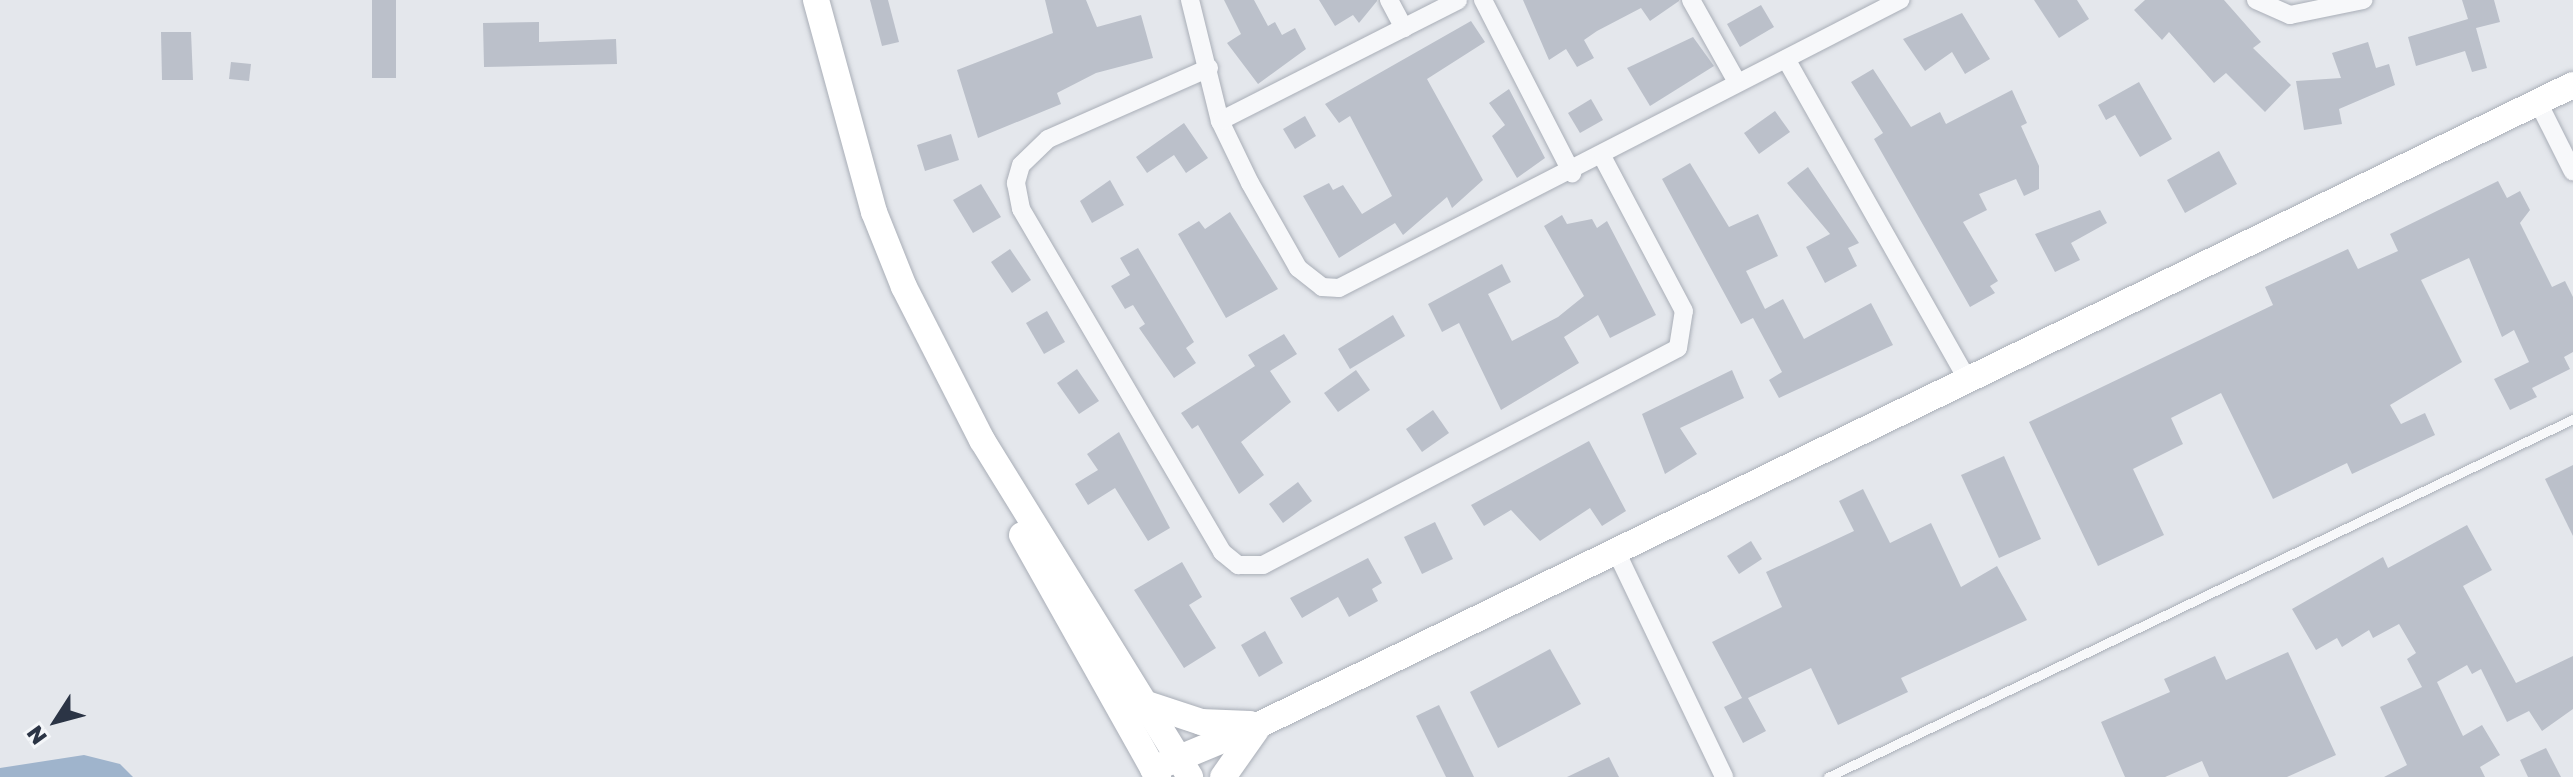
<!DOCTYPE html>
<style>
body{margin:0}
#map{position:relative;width:2573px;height:777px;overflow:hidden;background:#e4e7ec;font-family:"Golos Text",sans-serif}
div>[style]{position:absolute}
.water>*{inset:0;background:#9fb4cc}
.building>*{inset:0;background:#bbc0ca}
.roads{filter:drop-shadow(0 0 2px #a9aeb7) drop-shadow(0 0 2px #a9aeb7)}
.lane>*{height:9px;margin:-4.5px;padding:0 4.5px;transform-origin:4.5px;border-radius:4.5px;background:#f7f8fa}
.street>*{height:18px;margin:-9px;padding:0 9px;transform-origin:9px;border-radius:9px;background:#f7f8fa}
.secondary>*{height:26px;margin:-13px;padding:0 13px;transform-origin:13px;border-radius:13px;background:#fff}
span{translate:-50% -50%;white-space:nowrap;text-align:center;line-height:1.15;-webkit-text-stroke:8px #f4f6f9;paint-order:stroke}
.north{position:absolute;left:16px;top:681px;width:80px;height:80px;-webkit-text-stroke:6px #f4f6f9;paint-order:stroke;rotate:234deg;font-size:22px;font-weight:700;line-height:32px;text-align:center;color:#2b3445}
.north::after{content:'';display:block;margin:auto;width:28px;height:36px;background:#2b3445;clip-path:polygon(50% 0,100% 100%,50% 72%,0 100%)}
</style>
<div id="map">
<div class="water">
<div style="clip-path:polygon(84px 755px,120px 764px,133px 777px,0 777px,0 768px)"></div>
</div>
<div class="building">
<div style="clip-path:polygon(372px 0,396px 0,396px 78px,372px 78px)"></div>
<div style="clip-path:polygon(870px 0,888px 0,899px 42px,882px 46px)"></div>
<div style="clip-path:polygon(1045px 0,1086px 0,1097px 27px,1141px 15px,1153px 58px,1096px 73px,1057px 93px,1061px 104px,978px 138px,957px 70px,1053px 33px)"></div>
<div style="clip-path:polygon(1224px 0,1254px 0,1268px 26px,1275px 22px,1282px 35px,1295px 28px,1306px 49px,1258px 84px,1227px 43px,1241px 34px)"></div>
<div style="clip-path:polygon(1319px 0,1377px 0,1377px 1px,1359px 23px,1353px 15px,1335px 26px)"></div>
<div style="clip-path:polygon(1523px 0,1679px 0,1679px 1px,1650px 21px,1641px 8px,1597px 31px,1584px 40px,1594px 58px,1577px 67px,1566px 49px,1549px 60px)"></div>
<div style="clip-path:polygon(2034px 0,2077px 0,2089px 19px,2059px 38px)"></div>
<div style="clip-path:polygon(2145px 0,2224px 0,2261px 42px,2253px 48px,2291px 85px,2265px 112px,2226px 73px,2214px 83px,2169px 32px,2162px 40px,2134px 10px)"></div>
<div style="clip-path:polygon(2462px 0,2494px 0,2500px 22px,2476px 28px,2487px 68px,2472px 72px,2465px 51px,2416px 66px,2408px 37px,2468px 19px)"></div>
<div style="clip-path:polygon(1761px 5px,1774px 27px,1740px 47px,1727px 24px)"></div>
<div style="clip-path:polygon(1962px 13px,1990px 59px,1965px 74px,1952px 52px,1925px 71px,1903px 39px)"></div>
<div style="clip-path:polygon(1471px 21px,1485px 42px,1427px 79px,1483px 180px,1452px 208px,1447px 197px,1403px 235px,1395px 223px,1339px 258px,1303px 196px,1329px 183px,1333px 190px,1343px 185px,1362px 214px,1392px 196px,1350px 116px,1339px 123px,1325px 104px)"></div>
<div style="clip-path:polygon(539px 22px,539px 42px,616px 39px,617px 64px,484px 67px,483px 23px)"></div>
<div style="clip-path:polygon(161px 32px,191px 32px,193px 80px,162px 80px)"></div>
<div style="clip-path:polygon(1693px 37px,1714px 66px,1650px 106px,1627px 68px)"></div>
<div style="clip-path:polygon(2368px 42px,2376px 68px,2389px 64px,2395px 85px,2339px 109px,2342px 124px,2304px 130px,2296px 81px,2341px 78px,2332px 53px)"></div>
<div style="clip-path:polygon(231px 62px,251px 64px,249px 81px,229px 79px)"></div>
<div style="clip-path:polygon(1873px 69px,1911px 127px,1940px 112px,1946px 124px,2012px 90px,2027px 123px,2021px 126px,2039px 166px,2039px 189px,2024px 196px,2016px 179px,1979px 194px,1987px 210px,1963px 222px,1998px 281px,1990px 286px,1995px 293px,1970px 307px,1874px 139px,1883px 133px,1851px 82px)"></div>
<div style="clip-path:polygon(2139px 82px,2172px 139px,2140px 157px,2115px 115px,2106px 120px,2098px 105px)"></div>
<div style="clip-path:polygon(1509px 89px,1545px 158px,1517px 178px,1492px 136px,1505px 125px,1489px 103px)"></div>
<div style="clip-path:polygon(1591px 99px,1603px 120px,1580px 133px,1568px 113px)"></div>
<div style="clip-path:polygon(1775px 111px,1790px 132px,1759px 154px,1744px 133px)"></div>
<div style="clip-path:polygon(1305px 116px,1316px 136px,1295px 149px,1283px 129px)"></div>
<div style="clip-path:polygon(1184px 123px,1208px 158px,1186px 173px,1174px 155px,1147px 173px,1136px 157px)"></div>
<div style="clip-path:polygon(951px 134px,959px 160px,925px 171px,917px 145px)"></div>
<div style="clip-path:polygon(2219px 151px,2237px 184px,2185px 213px,2167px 180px)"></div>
<div style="clip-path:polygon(1690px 163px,1729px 227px,1758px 214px,1778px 256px,1746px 271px,1765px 309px,1783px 299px,1804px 339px,1871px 303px,1893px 345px,1779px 398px,1769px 380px,1782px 372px,1753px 318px,1741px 324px,1662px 179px)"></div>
<div style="clip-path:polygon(1808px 167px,1859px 243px,1848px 248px,1857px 266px,1825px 283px,1806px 247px,1830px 234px,1787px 183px)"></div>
<div style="clip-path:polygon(1110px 180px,1124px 205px,1092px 223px,1080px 201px)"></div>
<div style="clip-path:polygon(2498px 181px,2507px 198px,2520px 191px,2530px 210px,2520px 223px,2552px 287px,2565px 281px,2573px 297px,2573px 352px,2564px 357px,2570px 369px,2532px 388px,2537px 397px,2510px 410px,2494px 379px,2529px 362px,2514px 330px,2502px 337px,2469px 258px,2421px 280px,2462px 362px,2390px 405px,2401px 424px,2425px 413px,2435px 435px,2352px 474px,2347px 463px,2273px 499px,2221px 393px,2171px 418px,2183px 444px,2133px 469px,2164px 535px,2098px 566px,2029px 422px,2273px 305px,2265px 287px,2348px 249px,2358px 269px,2398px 251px,2390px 234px)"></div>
<div style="clip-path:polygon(981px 184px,1001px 217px,973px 233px,953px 200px)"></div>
<div style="clip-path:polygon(2100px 210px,2107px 223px,2071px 243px,2080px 260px,2055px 272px,2035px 234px)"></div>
<div style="clip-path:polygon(1230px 212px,1278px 289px,1226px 318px,1178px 234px,1199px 221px,1205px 229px)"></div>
<div style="clip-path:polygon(1562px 215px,1567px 224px,1592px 219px,1597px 228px,1607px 221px,1656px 315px,1610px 338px,1598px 315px,1564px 337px,1579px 363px,1501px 410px,1459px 323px,1442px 332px,1428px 304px,1502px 264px,1511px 282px,1488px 294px,1512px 341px,1558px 317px,1584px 296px,1544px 226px)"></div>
<div style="clip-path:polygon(1138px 248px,1194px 342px,1186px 348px,1196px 363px,1174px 378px,1139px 328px,1145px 324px,1133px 305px,1125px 309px,1111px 286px,1130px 275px,1120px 258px)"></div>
<div style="clip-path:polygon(1010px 249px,1031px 280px,1012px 293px,991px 262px)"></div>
<div style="clip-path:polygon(1047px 311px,1065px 342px,1044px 354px,1026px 323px)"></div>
<div style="clip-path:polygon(1393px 315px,1405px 336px,1350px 369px,1338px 349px)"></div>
<div style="clip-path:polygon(1284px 334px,1297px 354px,1270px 371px,1291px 402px,1241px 442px,1264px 475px,1239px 494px,1198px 425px,1192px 429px,1181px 413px,1255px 366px,1248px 355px)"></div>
<div style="clip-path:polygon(1077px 369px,1099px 401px,1079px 414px,1057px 383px)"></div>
<div style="clip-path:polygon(1356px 370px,1370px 390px,1338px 412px,1324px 393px)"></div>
<div style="clip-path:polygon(1732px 370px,1744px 398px,1680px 428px,1697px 454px,1665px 474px,1642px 414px)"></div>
<div style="clip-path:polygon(1433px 410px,1449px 433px,1422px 452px,1406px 429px)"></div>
<div style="clip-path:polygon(1119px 432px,1170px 528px,1148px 541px,1115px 488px,1088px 505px,1075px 484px,1098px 470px,1087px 454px)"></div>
<div style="clip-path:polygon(1589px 441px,1626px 511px,1602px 526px,1590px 508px,1540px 541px,1511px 510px,1484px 526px,1471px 505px)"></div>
<div style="clip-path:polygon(2004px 456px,2041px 539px,1999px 558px,1961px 475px)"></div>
<div style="clip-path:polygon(2573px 465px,2573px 536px,2545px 479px)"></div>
<div style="clip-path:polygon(1298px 482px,1312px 501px,1283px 523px,1269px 504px)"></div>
<div style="clip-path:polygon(1863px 489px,1890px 543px,1931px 523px,1961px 587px,1997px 566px,2027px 620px,1901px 678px,1908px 692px,1838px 725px,1811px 668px,1748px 698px,1766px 731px,1743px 743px,1724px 707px,1742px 698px,1712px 642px,1782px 607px,1766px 572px,1854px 531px,1839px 501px)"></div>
<div style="clip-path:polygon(1435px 522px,1453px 559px,1422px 574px,1404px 537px)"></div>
<div style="clip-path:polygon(2467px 525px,2492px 570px,2463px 586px,2516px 683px,2573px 656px,2573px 709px,2542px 731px,2529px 711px,2507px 722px,2481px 669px,2472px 674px,2467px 665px,2437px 682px,2463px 736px,2482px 725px,2500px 755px,2480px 767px,2485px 777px,2384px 777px,2407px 765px,2380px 707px,2422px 687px,2407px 659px,2416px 653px,2399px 624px,2373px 638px,2369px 630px,2342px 647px,2337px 638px,2316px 650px,2292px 609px,2383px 557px,2388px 568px)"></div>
<div style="clip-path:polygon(1751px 541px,1762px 559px,1739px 574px,1727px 556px)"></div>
<div style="clip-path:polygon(1368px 558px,1382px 583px,1372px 589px,1378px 601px,1349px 617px,1338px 597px,1302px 618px,1290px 598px)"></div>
<div style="clip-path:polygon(1182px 562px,1202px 597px,1189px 605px,1216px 648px,1184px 668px,1134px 590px)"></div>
<div style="clip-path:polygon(1265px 631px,1283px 663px,1259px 677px,1241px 645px)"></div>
<div style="clip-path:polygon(1550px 649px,1581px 704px,1498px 748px,1470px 692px)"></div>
<div style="clip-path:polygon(2288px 652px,2336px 755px,2287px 777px,2209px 777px,2202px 761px,2165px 777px,2125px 777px,2101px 722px,2170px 692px,2164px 679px,2215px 656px,2226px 680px)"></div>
<div style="clip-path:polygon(1439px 705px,1474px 777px,1446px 777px,1416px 716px)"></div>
<div style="clip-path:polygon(2546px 748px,2561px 777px,2528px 777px,2520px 760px)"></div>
<div style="clip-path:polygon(1609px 757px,1619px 777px,1567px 777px)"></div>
</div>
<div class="roads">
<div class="lane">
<div style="left:1828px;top:777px;width:827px;rotate:-25.67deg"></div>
</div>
<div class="street">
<div style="left:1190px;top:0;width:125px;rotate:76.1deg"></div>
<div style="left:1220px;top:121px;width:69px;rotate:64.2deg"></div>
<div style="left:1250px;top:183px;width:98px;rotate:60.5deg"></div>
<div style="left:1298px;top:268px;width:31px;rotate:38deg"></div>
<div style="left:1322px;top:287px;width:17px;rotate:3deg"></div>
<div style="left:1339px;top:288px;width:631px;rotate:-27.17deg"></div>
<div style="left:1389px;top:0;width:32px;rotate:62deg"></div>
<div style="left:1483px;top:0;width:195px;rotate:62.8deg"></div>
<div style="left:1691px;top:0;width:94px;rotate:60.7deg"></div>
<div style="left:2256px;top:0;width:37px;rotate:24deg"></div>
<div style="left:2290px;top:15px;width:75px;rotate:-11.6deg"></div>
<div style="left:1786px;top:59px;width:365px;rotate:60.5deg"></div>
<div style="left:1209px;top:68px;width:176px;rotate:156.2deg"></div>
<div style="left:1048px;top:139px;width:37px;rotate:136deg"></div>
<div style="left:1021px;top:165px;width:19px;rotate:106deg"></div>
<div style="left:1016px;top:183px;width:26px;rotate:79deg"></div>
<div style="left:1021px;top:209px;width:398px;rotate:59.6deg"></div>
<div style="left:1222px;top:552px;width:21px;rotate:39deg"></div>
<div style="left:1238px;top:565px;width:25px"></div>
<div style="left:1263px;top:565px;width:468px;rotate:-27.6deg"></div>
<div style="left:1678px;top:348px;width:37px;rotate:-81deg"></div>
<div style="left:1684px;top:311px;width:173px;rotate:-117.9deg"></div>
<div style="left:2537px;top:100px;width:80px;rotate:63.4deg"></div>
<div style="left:1220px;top:121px;width:267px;rotate:-26.9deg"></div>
<div style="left:1615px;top:549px;width:253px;rotate:64.4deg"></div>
</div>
<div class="secondary">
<div style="left:816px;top:0;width:220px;rotate:74.7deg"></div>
<div style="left:874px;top:212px;width:81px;rotate:68.2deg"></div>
<div style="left:904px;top:287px;width:172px;rotate:63deg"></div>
<div style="left:982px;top:440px;width:396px;rotate:58.3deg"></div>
<div style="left:1022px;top:535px;width:278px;rotate:60.7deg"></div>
<div style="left:1144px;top:703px;width:60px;rotate:18.4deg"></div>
<div style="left:1201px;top:722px;width:49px;rotate:2.3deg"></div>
<div style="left:1153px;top:769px;width:117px;rotate:-22.6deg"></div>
<div style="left:1261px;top:724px;width:1459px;rotate:-25.97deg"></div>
<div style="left:1223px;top:777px;width:57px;rotate:-54.9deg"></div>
</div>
</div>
<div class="north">N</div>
</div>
